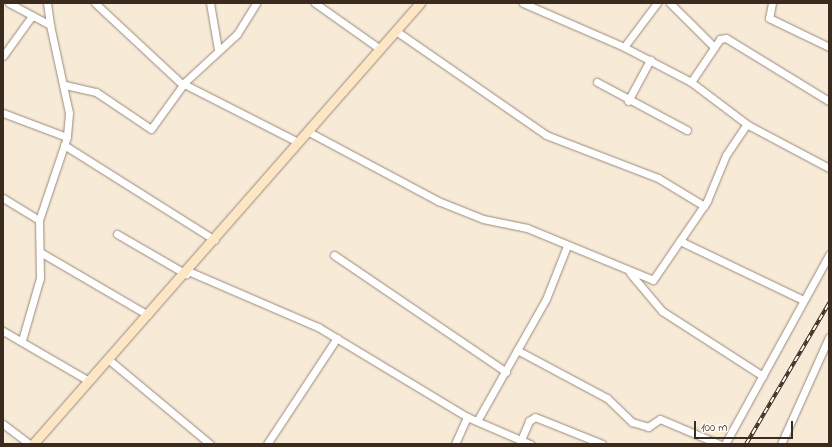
<!DOCTYPE html>
<style>
body{margin:0}
#map{position:relative;width:832px;height:447px;overflow:hidden;background:#f7ead7;font-family:"Indie Flower",sans-serif}
div>[style]{position:absolute}
.roads{filter:drop-shadow(0 0 1px #998a7a) drop-shadow(0 0 1px #998a7a)}
.street>*{height:7px;margin:-3.5px;padding:0 3.5px;transform-origin:3.5px;border-radius:3.5px;background:#fff}
.secondary>*{height:9px;margin:-4.5px;padding:0 4.5px;transform-origin:4.5px;border-radius:4.5px;background:#fce6c4}
.rail>*{height:3.5px;margin-top:-1.75px;transform-origin:0;background:repeating-linear-gradient(90deg,#fdfcf7 0 6px,#3b2a1e 0 12px);box-sizing:border-box;border-block:1px solid #3b2a1e}
span{translate:-50% -50%;white-space:nowrap;text-align:center;line-height:1.15;-webkit-text-stroke:3px #fdfcf7;paint-order:stroke}
.frame{position:absolute;inset:0;border:4px solid #3b2a1e;pointer-events:none}
.scale{position:absolute;left:694px;top:421px;width:99px;height:18px;box-sizing:border-box;border:2px solid #3b2a1e;border-top:0;padding-left:5px;font-size:12px;line-height:14px;white-space:nowrap;color:#3b2a1e;-webkit-text-stroke:3px #fdfcf7;paint-order:stroke}
</style>
<div id="map">
<div class="roads">
<div class="street">
<div style="left:9px;top:3px;width:47px;rotate:28.2deg"></div>
<div style="left:50px;top:25px;width:90px;rotate:77.8deg"></div>
<div style="left:69px;top:113px;width:24px;rotate:95deg"></div>
<div style="left:67px;top:137px;width:88px;rotate:108.6deg"></div>
<div style="left:39px;top:220px;width:58px;rotate:89deg"></div>
<div style="left:40px;top:278px;width:65px;rotate:106.2deg"></div>
<div style="left:47px;top:3px;width:22px;rotate:82deg"></div>
<div style="left:95px;top:3px;width:120px;rotate:43deg"></div>
<div style="left:210px;top:3px;width:48px;rotate:80.3deg"></div>
<div style="left:315px;top:3px;width:80px;rotate:35.3deg"></div>
<div style="left:523px;top:3px;width:110px;rotate:23.5deg"></div>
<div style="left:624px;top:47px;width:76px;rotate:27.6deg"></div>
<div style="left:691px;top:82px;width:71px;rotate:37deg"></div>
<div style="left:748px;top:125px;width:92px;rotate:28deg"></div>
<div style="left:670px;top:3px;width:62px;rotate:45deg"></div>
<div style="left:772px;top:3px;width:15px;rotate:101deg"></div>
<div style="left:769px;top:18px;width:67px;rotate:25.8deg"></div>
<div style="left:396px;top:31px;width:183px;rotate:34.7deg"></div>
<div style="left:546px;top:135px;width:120px;rotate:21deg"></div>
<div style="left:658px;top:178px;width:54px;rotate:31.3deg"></div>
<div style="left:624px;top:47px;width:55px;rotate:-53.1deg"></div>
<div style="left:3px;top:56px;width:49px;rotate:-54.1deg"></div>
<div style="left:597px;top:82px;width:102px;rotate:28.1deg"></div>
<div style="left:691px;top:82px;width:52px;rotate:-56deg"></div>
<div style="left:720px;top:39px;width:6px;rotate:-9deg"></div>
<div style="left:726px;top:38px;width:121px;rotate:31.5deg"></div>
<div style="left:184px;top:84px;width:128px;rotate:27deg"></div>
<div style="left:65px;top:85px;width:32px;rotate:13deg"></div>
<div style="left:96px;top:92px;width:66px;rotate:33.9deg"></div>
<div style="left:151px;top:129px;width:58px;rotate:-54.1deg"></div>
<div style="left:185px;top:82px;width:71px;rotate:-42.7deg"></div>
<div style="left:237px;top:34px;width:36px;rotate:-58deg"></div>
<div style="left:628px;top:101px;width:47px;rotate:-61.8deg"></div>
<div style="left:3px;top:113px;width:68px;rotate:20.6deg"></div>
<div style="left:307px;top:131px;width:149px;rotate:28.1deg"></div>
<div style="left:438px;top:201px;width:48px;rotate:21.8deg"></div>
<div style="left:483px;top:219px;width:45px;rotate:11.6deg"></div>
<div style="left:527px;top:228px;width:136px;rotate:22.4deg"></div>
<div style="left:653px;top:280px;width:96px;rotate:-55.6deg"></div>
<div style="left:707px;top:201px;width:50px;rotate:-67.6deg"></div>
<div style="left:726px;top:155px;width:37px;rotate:-56deg"></div>
<div style="left:64px;top:145px;width:178px;rotate:32.2deg"></div>
<div style="left:3px;top:198px;width:42px;rotate:31.4deg"></div>
<div style="left:117px;top:234px;width:80px;rotate:30.1deg"></div>
<div style="left:680px;top:241px;width:136px;rotate:25.6deg"></div>
<div style="left:40px;top:252px;width:125px;rotate:30.3deg"></div>
<div style="left:334px;top:255px;width:208px;rotate:34.2deg"></div>
<div style="left:188px;top:271px;width:142px;rotate:23.3deg"></div>
<div style="left:318px;top:327px;width:174px;rotate:31.1deg"></div>
<div style="left:467px;top:417px;width:69px;rotate:23.2deg"></div>
<div style="left:630px;top:273px;width:50px;rotate:49.9deg"></div>
<div style="left:662px;top:311px;width:120px;rotate:32.8deg"></div>
<div style="left:3px;top:331px;width:99px;rotate:30.2deg"></div>
<div style="left:517px;top:350px;width:102px;rotate:28.1deg"></div>
<div style="left:607px;top:398px;width:35px;rotate:44deg"></div>
<div style="left:632px;top:422px;width:17px;rotate:17deg"></div>
<div style="left:648px;top:427px;width:14px;rotate:-34deg"></div>
<div style="left:660px;top:419px;width:64px;rotate:23deg"></div>
<div style="left:108px;top:359px;width:133px;rotate:39.8deg"></div>
<div style="left:477px;top:421px;width:140px;rotate:-60.5deg"></div>
<div style="left:546px;top:299px;width:57px;rotate:-68.4deg"></div>
<div style="left:3px;top:424px;width:34px;rotate:37deg"></div>
<div style="left:521px;top:440px;width:21px;rotate:-67deg"></div>
<div style="left:529px;top:421px;width:7px;rotate:-34deg"></div>
<div style="left:535px;top:417px;width:72px;rotate:21.9deg"></div>
<div style="left:267px;top:444px;width:127px;rotate:-56.6deg"></div>
<div style="left:455px;top:444px;width:30px;rotate:-66deg"></div>
<div style="left:725px;top:444px;width:216px;rotate:-61.2deg"></div>
<div style="left:781px;top:444px;width:117px;rotate:-65.8deg"></div>
</div>
<div class="secondary">
<div style="left:33px;top:444px;width:587px;rotate:-48.73deg"></div>
</div>
</div>
<div class="rail">
<div style="left:746px;top:444px;width:164px;rotate:-59.5deg"></div>
</div>
<div class="frame"></div>
<div class="scale">100 m</div>
</div>
